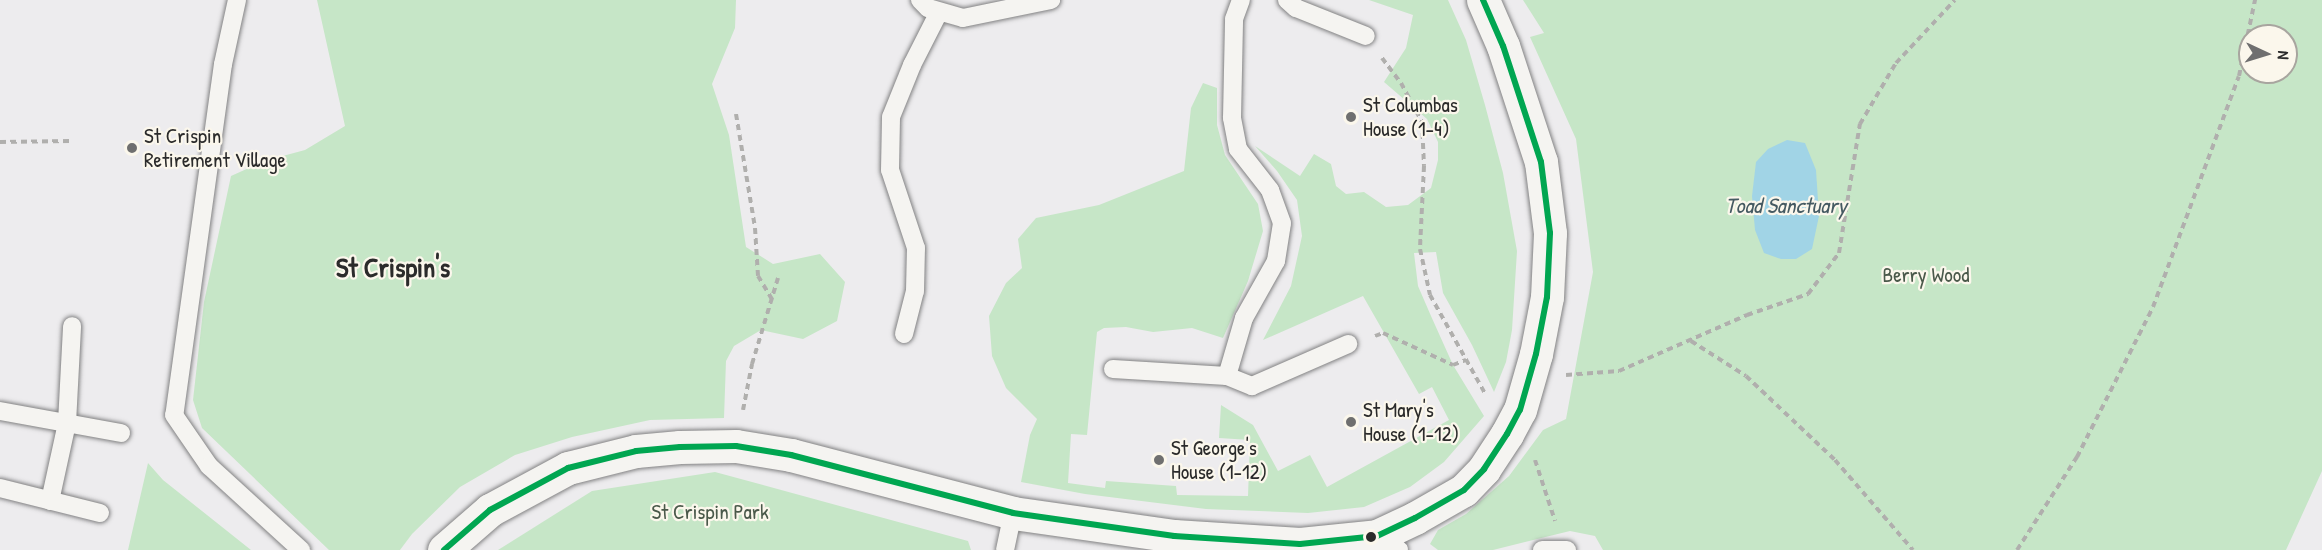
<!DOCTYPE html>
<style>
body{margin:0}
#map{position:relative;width:2322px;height:550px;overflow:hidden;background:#edecee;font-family:"Patrick Hand",sans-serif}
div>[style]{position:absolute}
.green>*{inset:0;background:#c6e6c7}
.water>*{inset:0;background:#a1d4e6}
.path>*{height:4px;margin-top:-2px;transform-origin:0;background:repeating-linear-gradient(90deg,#b0afad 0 6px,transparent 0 10.5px)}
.roads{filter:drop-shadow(0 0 2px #828283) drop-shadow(0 0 2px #828283)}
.lane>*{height:18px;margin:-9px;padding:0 9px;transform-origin:9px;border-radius:9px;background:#f5f4f1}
.street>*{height:33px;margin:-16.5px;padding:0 16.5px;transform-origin:16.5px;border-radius:16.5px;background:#f5f4f1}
.bus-1>*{height:6px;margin:-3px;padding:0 3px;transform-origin:3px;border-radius:3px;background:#00a651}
.dots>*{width:16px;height:16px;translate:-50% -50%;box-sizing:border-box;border:3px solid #fbf7ec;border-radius:50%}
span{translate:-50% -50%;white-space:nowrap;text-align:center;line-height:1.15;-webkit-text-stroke:4.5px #fbf7ec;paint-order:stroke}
.poi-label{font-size:21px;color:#2b2b2b}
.left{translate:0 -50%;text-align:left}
.park-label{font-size:21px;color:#4a594a}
.water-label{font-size:22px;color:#455a62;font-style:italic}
.district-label{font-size:27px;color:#2b2b2b;font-weight:700}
.north{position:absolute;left:2238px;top:24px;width:60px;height:60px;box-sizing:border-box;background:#fbf7ec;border:2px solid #a8a59f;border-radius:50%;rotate:94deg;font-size:16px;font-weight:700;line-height:24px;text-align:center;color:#2b2b2b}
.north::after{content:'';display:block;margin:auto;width:21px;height:27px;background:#6f6f6f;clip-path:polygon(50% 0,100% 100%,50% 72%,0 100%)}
</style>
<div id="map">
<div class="green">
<div style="clip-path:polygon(317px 0,736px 0,735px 28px,712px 84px,729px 135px,746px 247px,773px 264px,820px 254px,845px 282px,837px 321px,803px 339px,761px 330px,734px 346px,726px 361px,724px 418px,650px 420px,572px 437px,515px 455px,460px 487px,412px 534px,400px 550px,329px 550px,202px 428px,193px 400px,204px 302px,231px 176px,264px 161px,305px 150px,345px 126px)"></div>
<div style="clip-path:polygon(1369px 0,1448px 0,1466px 40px,1485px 105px,1503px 173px,1517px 251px,1512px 330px,1506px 362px,1494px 392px,1472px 345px,1443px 293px,1436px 252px,1414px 253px,1418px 286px,1431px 316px,1453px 365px,1484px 416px,1444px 462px,1410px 487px,1364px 507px,1308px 513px,1206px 509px,1085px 494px,1021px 482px,1030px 435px,1037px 419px,1006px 388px,992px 356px,989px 316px,1006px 283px,1022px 268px,1018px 239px,1036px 218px,1099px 205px,1184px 171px,1191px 108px,1203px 83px,1217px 88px,1217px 125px,1225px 155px,1258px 204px,1263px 231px,1248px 281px,1223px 338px,1192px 328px,1153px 332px,1126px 327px,1104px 328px,1097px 332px,1087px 435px,1071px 434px,1068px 483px,1105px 488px,1106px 481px,1176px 486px,1177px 495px,1248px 496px,1250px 440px,1219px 438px,1221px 405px,1253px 425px,1278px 471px,1310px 455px,1327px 487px,1449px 420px,1432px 387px,1419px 394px,1363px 296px,1263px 340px,1291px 286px,1302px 236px,1297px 200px,1277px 171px,1255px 146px,1300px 176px,1314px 154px,1331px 164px,1336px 186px,1346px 194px,1364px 192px,1386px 207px,1408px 205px,1431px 188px,1438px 160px,1438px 142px,1427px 119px,1384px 82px,1406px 48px,1413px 15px)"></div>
<div style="clip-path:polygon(evenodd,1523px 0,2322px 0,2322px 471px,2286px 550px,1603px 550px,1595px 536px,1570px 531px,1493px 550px,1438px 550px,1430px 544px,1438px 530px,1466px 514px,1509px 476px,1543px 430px,1566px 419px,1593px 272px,1576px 139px,1530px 37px,1544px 33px,1523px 0,2250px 36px,2286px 36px,2286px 72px,2250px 72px,2250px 36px)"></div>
<div style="clip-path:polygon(148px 463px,163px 480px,251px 550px,128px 550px)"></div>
<div style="clip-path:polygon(715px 472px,968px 541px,971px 550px,498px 550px,592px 491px)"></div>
</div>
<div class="water">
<div style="clip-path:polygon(1787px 140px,1805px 143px,1816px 170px,1819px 216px,1812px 249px,1796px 259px,1781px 259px,1764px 253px,1755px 230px,1752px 196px,1756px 162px,1768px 149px)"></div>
</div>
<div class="path">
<div style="left:1382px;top:58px;width:31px;rotate:53deg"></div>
<div style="left:1401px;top:83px;width:44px;rotate:61.7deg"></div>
<div style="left:1422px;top:122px;width:44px;rotate:87.4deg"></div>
<div style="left:1424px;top:166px;width:83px;rotate:92.8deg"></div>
<div style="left:1420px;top:249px;width:47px;rotate:77.7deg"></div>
<div style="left:1430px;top:295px;width:115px;rotate:60.8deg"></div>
<div style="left:736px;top:114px;width:116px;rotate:80.5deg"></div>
<div style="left:755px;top:228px;width:48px;rotate:86.4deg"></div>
<div style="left:758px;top:276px;width:27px;rotate:59deg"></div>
<div style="left:0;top:142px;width:70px;rotate:-0.8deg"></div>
<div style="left:1375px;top:336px;width:9px;rotate:-21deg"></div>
<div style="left:1383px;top:333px;width:77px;rotate:24.6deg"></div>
<div style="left:1453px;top:365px;width:14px;rotate:-21deg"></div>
<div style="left:1691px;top:341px;width:65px;rotate:32.5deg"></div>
<div style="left:1746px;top:376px;width:122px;rotate:43.3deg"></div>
<div style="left:1835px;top:460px;width:119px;rotate:49.1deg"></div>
<div style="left:1566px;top:375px;width:53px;rotate:-4.3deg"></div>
<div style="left:1619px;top:371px;width:140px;rotate:-23.6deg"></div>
<div style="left:1747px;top:315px;width:65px;rotate:-19deg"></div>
<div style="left:1808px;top:294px;width:51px;rotate:-52.9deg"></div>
<div style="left:1839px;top:253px;width:131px;rotate:-80.8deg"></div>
<div style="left:1860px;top:124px;width:71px;rotate:-59.5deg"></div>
<div style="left:1896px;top:63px;width:86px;rotate:-46.9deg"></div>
<div style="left:743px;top:410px;width:47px;rotate:-78.9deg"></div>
<div style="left:752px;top:364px;width:90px;rotate:-73.2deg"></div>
<div style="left:1535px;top:460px;width:64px;rotate:71.8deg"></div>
<div style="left:2017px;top:550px;width:111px;rotate:-57.2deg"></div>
<div style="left:2077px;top:457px;width:168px;rotate:-63.1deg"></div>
<div style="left:2153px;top:307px;width:246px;rotate:-69.6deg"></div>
<div style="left:2239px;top:76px;width:78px;rotate:-78.1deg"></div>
</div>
<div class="roads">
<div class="lane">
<div style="left:237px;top:0;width:66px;rotate:102.3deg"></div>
<div style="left:223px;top:64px;width:354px;rotate:97.9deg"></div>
<div style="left:174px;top:415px;width:62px;rotate:55.5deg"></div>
<div style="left:209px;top:466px;width:125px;rotate:42.4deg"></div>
<div style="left:920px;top:0;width:11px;rotate:45deg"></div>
<div style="left:928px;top:8px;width:36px;rotate:16deg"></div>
<div style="left:963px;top:18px;width:90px;rotate:-11.6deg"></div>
<div style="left:1287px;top:0;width:12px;rotate:42deg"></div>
<div style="left:1296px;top:8px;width:75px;rotate:21.8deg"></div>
<div style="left:904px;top:334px;width:44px;rotate:-75.7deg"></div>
<div style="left:915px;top:291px;width:43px;rotate:-88.7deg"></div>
<div style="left:916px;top:248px;width:82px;rotate:-108.4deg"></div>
<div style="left:890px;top:170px;width:53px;rotate:-88.9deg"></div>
<div style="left:891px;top:117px;width:56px;rotate:-68deg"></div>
<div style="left:912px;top:65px;width:59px;rotate:-63deg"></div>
<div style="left:1113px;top:369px;width:114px;rotate:3.5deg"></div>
<div style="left:1227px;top:376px;width:27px;rotate:22deg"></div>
<div style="left:1252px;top:386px;width:105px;rotate:-23.6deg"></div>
<div style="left:1227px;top:376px;width:60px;rotate:-73.7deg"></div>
<div style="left:1244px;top:318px;width:65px;rotate:-60.7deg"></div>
<div style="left:1276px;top:261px;width:38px;rotate:-81deg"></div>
<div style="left:1282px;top:223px;width:35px;rotate:-110deg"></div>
<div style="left:1270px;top:190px;width:52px;rotate:-128deg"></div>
<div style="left:1238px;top:149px;width:32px;rotate:-101deg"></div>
<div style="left:1232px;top:118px;width:99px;rotate:-88.8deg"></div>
<div style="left:1234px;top:19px;width:20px;rotate:-70deg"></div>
<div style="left:0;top:411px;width:123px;rotate:10.3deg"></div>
<div style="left:0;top:488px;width:103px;rotate:14deg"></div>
<div style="left:50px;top:501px;width:80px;rotate:-77.7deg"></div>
<div style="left:67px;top:423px;width:97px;rotate:-87deg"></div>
<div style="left:1377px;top:536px;width:26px;rotate:32deg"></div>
<div style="left:1005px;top:550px;width:38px;rotate:-78deg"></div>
<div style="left:1542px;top:550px;width:25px"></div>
</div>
<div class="street">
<div style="left:444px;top:550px;width:61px;rotate:-41deg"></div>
<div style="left:490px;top:510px;width:89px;rotate:-28.3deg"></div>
<div style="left:568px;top:468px;width:70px;rotate:-14deg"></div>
<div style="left:636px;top:451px;width:44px;rotate:-5.2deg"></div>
<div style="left:680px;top:447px;width:56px;rotate:-1deg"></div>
<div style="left:736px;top:446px;width:56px;rotate:9.3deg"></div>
<div style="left:791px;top:455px;width:229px;rotate:14.6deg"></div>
<div style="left:1013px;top:513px;width:163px;rotate:8.1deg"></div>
<div style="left:1174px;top:536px;width:126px;rotate:3.6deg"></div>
<div style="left:1300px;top:544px;width:77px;rotate:-5.9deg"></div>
<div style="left:1377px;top:536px;width:42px;rotate:-25.3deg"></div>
<div style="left:1415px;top:518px;width:56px;rotate:-29.7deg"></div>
<div style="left:1464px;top:490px;width:29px;rotate:-46deg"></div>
<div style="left:1484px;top:469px;width:42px;rotate:-56.7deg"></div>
<div style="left:1507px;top:434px;width:27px;rotate:-62deg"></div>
<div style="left:1520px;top:410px;width:58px;rotate:-74.1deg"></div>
<div style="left:1536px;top:354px;width:58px;rotate:-79.1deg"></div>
<div style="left:1547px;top:297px;width:64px;rotate:-87.3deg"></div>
<div style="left:1550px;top:233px;width:72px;rotate:-97.2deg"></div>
<div style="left:1541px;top:162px;width:122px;rotate:-108.1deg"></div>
<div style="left:1503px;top:46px;width:50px;rotate:-113.5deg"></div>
</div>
</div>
<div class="bus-1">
<div style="left:444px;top:550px;width:61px;rotate:-41deg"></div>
<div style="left:490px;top:510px;width:89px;rotate:-28.3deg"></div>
<div style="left:568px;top:468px;width:70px;rotate:-14deg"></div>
<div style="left:636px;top:451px;width:44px;rotate:-5.2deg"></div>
<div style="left:680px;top:447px;width:56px;rotate:-1deg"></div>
<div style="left:736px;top:446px;width:56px;rotate:9.3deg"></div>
<div style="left:791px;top:455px;width:229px;rotate:14.6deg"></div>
<div style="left:1013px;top:513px;width:163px;rotate:8.1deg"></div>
<div style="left:1174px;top:536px;width:126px;rotate:3.6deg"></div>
<div style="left:1300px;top:544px;width:77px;rotate:-5.9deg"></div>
<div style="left:1377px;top:536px;width:42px;rotate:-25.3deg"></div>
<div style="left:1415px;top:518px;width:56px;rotate:-29.7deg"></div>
<div style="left:1464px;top:490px;width:29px;rotate:-46deg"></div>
<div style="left:1484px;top:469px;width:42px;rotate:-56.7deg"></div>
<div style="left:1507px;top:434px;width:27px;rotate:-62deg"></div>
<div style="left:1520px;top:410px;width:58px;rotate:-74.1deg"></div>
<div style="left:1536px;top:354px;width:58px;rotate:-79.1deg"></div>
<div style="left:1547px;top:297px;width:64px;rotate:-87.3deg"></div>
<div style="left:1550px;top:233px;width:72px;rotate:-97.2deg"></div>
<div style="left:1541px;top:162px;width:122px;rotate:-108.1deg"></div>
<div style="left:1503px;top:46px;width:50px;rotate:-113.5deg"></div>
</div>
<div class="dots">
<div style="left:1351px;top:117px;background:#6f6f6f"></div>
<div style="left:132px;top:148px;background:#6f6f6f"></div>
<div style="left:1351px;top:422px;background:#6f6f6f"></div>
<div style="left:1159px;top:460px;background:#6f6f6f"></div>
<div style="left:1371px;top:537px;background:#2b2b2b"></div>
</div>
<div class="poi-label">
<span class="left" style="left:1363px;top:117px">St Columbas<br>House (1-4)</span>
<span class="left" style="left:144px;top:148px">St Crispin<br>Retirement Village</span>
<span class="left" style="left:1363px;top:422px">St Mary's<br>House (1-12)</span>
<span class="left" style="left:1171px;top:460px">St George's<br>House (1-12)</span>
</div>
<div class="park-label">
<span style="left:1926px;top:275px">Berry Wood</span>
<span style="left:710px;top:512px">St Crispin Park</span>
</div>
<div class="water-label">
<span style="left:1786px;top:206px">Toad Sanctuary</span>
</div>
<div class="district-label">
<span style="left:393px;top:268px">St Crispin's</span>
</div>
<div class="north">N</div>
</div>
